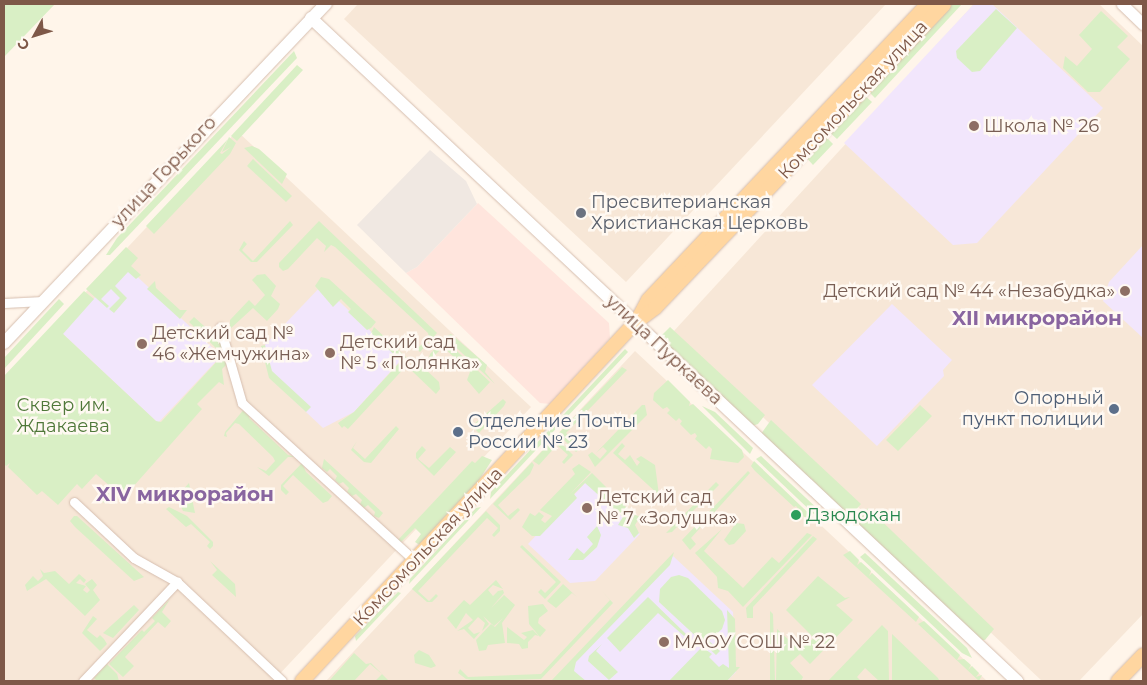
<!DOCTYPE html>
<meta charset="utf-8">
<style>
body{margin:0}
#map{position:relative;width:1147px;height:685px;overflow:hidden;background:#fff5ea;font-family:Montserrat,sans-serif}
div>[style]{position:absolute}
.residential>*{inset:0;background:#f7e7d7}
.commercial>*{inset:0;background:#ffe5dd}
.industrial>*{inset:0;background:#f0e8e2}
.education>*{inset:0;background:#f2e6fc}
.green>*{inset:0;background:#d9efc5}
.roads{filter:drop-shadow(0 0 1px #d6beaf) drop-shadow(0 0 1px #d6beaf)}
.minor>*{height:9px;margin:-4.5px;padding:0 4.5px;transform-origin:4.5px;border-radius:4.5px;background:#fff}
.tertiary>*{height:11px;margin:-5.5px;padding:0 5.5px;transform-origin:5.5px;border-radius:5.5px;background:#fff}
.secondary>*{height:12px;margin:-6px;padding:0 6px;transform-origin:6px;border-radius:6px;background:#fff}
.primary>*{height:14px;margin:-7px;padding:0 7px;transform-origin:7px;border-radius:7px;background:#ffd6a0}
.dots>*{width:14px;height:14px;translate:-50% -50%;box-sizing:border-box;border:2px solid #fff9f2;border-radius:50%}
span{translate:-50% -50%;white-space:nowrap;text-align:center;line-height:1.15;-webkit-text-stroke:5px #fff9f2;paint-order:stroke}
.street-label{font-size:18px;color:#7e5848}
.education-label{font-size:18px;color:#785e54}
.left{translate:0 -50%;text-align:left}
.right{translate:-100% -50%;text-align:right}
.worship-label{font-size:18px;color:#5b616d}
.service-label{font-size:18px;color:#4e5e75}
.park-label{font-size:18px;color:#4f7839}
.leisure-label{font-size:18px;color:#27864d}
.quarter-label{font-size:20px;color:#8965a0;font-weight:700}
.frame{position:absolute;inset:0;border:5px solid #7e5848;pointer-events:none}
.north{position:absolute;left:10px;top:10px;width:50px;height:50px;-webkit-text-stroke:4px #fff9f2;paint-order:stroke;rotate:231deg;font-size:14px;font-weight:700;line-height:20px;text-align:center;color:#7e5848}
.north::after{content:'';display:block;margin:auto;width:18px;height:22px;background:#7e5848;clip-path:polygon(50% 0,100% 100%,50% 72%,0 100%)}
</style>
<div id="map">
<div class="residential">
<div style="clip-path:polygon(358px 4px,886px 4px,626px 282px,344px 19px)"></div>
<div style="clip-path:polygon(974px 4px,1099px 4px,1143px 46px,1143px 614px,1079px 681px,1042px 681px,673px 332px)"></div>
<div style="clip-path:polygon(237px 131px,531px 407px,273px 681px,4px 681px,4px 379px)"></div>
<div style="clip-path:polygon(635px 351px,987px 681px,326px 681px)"></div>
</div>
<div class="commercial">
<div style="clip-path:polygon(478px 203px,609px 323px,610px 338px,550px 404px,540px 403px,406px 273px,417px 267px)"></div>
</div>
<div class="industrial">
<div style="clip-path:polygon(430px 150px,466px 181px,477px 204px,417px 267px,406px 273px,357px 225px)"></div>
</div>
<div class="education">
<div style="clip-path:polygon(974px 4px,992px 4px,1103px 108px,977px 243px,953px 245px,844px 143px)"></div>
<div style="clip-path:polygon(1143px 245px,1143px 338px,1103px 301px,1109px 282px)"></div>
<div style="clip-path:polygon(125px 265px,221px 356px,158px 423px,62px 333px)"></div>
<div style="clip-path:polygon(322px 285px,401px 360px,354px 412px,323px 428px,271px 379px,264px 346px)"></div>
<div style="clip-path:polygon(892px 304px,952px 360px,943px 370px,944px 376px,877px 446px,812px 385px)"></div>
<div style="clip-path:polygon(586px 482px,640px 534px,595px 581px,570px 583px,528px 544px)"></div>
<div style="clip-path:polygon(673px 556px,733px 612px,736px 672px,727px 681px,557px 681px)"></div>
</div>
<div class="green">
<div style="clip-path:polygon(4px 4px,55px 4px,4px 57px)"></div>
<div style="clip-path:polygon(951px 4px,962px 4px,875px 98px,867px 90px)"></div>
<div style="clip-path:polygon(996px 9px,1017px 28px,980px 71px,972px 72px,957px 58px,956px 51px)"></div>
<div style="clip-path:polygon(1101px 11px,1128px 36px,1117px 47px,1130px 59px,1100px 92px,1088px 92px,1063px 68px,1065px 56px,1077px 66px,1092px 49px,1079px 35px)"></div>
<div style="clip-path:polygon(294px 51px,297px 58px,110px 255px,106px 255px,117px 238px)"></div>
<div style="clip-path:polygon(297px 65px,303px 70px,237px 141px,231px 136px)"></div>
<div style="clip-path:polygon(863px 94px,872px 102px,837px 139px,828px 131px)"></div>
<div style="clip-path:polygon(825px 136px,833px 144px,813px 165px,805px 156px)"></div>
<div style="clip-path:polygon(229px 137px,236px 143px,230px 154px,154px 234px,146px 226px,228px 139px,220px 153px,222px 154px,231px 147px,222px 152px)"></div>
<div style="clip-path:polygon(252px 146px,259px 149px,287px 174px,282px 184px,244px 148px)"></div>
<div style="clip-path:polygon(253px 159px,292px 196px,286px 202px,247px 166px)"></div>
<div style="clip-path:polygon(290px 221px,293px 225px,257px 262px,251px 262px,239px 250px,244px 241px,247px 244px,242px 250px,253px 261px)"></div>
<div style="clip-path:polygon(319px 221px,437px 333px,420px 352px,409px 343px,411px 340px,419px 347px,429px 337px,428px 333px,335px 247px,331px 245px,324px 252px,326px 246px,317px 238px,288px 269px,283px 271px,279px 267px,279px 263px)"></div>
<div style="clip-path:polygon(126px 247px,138px 258px,131px 266px,141px 275px,136px 279px,128px 272px,115px 286px,127px 298px,114px 313px,109px 309px,120px 298px,111px 289px,101px 299px,109px 306px,107px 308px,86px 289px)"></div>
<div style="clip-path:polygon(265px 274px,276px 286px,271px 296px,280px 304px,278px 309px,267px 321px,253px 308px,230px 329px,230px 320px,249px 300px,255px 306px,265px 295px,252px 280px,257px 275px)"></div>
<div style="clip-path:polygon(321px 277px,329px 279px,376px 322px,371px 328px,367px 330px,348px 312px,351px 309px,341px 299px,333px 307px,315px 286px)"></div>
<div style="clip-path:polygon(155px 281px,156px 288px,180px 310px,187px 310px,180px 319px,147px 289px)"></div>
<div style="clip-path:polygon(84px 291px,94px 299px,63px 334px,156px 421px,161px 422px,220px 358px,219px 351px,189px 322px,194px 317px,222px 342px,227px 364px,222px 369px,224px 385px,219px 382px,197px 404px,202px 409px,124px 497px,117px 490px,104px 503px,100px 499px,111px 487px,96px 474px,82px 489px,77px 484px,58px 505px,42px 491px,37px 495px,8px 467px,10px 463px,6px 466px,4px 464px,4px 376px)"></div>
<div style="clip-path:polygon(59px 299px,64px 304px,4px 369px,4px 358px)"></div>
<div style="clip-path:polygon(374px 327px,406px 357px,408px 364px,348px 429px,344px 426px,342px 428px,338px 423px,354px 412px,401px 361px,371px 333px)"></div>
<div style="clip-path:polygon(670px 327px,765px 415px,758px 424px,752px 426px,659px 338px)"></div>
<div style="clip-path:polygon(451px 334px,487px 365px,485px 372px,495px 384px,445px 337px)"></div>
<div style="clip-path:polygon(444px 339px,490px 382px,479px 394px,467px 380px,470px 372px,443px 347px,433px 357px,437px 364px,434px 367px,428px 362px,430px 354px)"></div>
<div style="clip-path:polygon(265px 345px,272px 371px,311px 407px,306px 412px,269px 378px,261px 346px)"></div>
<div style="clip-path:polygon(625px 349px,628px 352px,490px 499px,491px 492px)"></div>
<div style="clip-path:polygon(415px 366px,422px 366px,439px 382px,440px 389px,436px 394px,411px 370px)"></div>
<div style="clip-path:polygon(622px 367px,627px 370px,566px 433px,577px 443px,586px 436px,589px 439px,576px 452px,558px 434px)"></div>
<div style="clip-path:polygon(668px 380px,690px 402px,689px 406px,693px 404px,742px 450px,744px 457px,738px 463px,710px 459px,712px 449px,709px 446px,706px 449px,695px 439px,697px 436px,695px 433px,691px 435px,680px 424px,682px 421px,679px 418px,676px 421px,667px 413px,670px 410px,667px 407px,663px 409px,653px 400px,654px 393px)"></div>
<div style="clip-path:polygon(503px 399px,506px 402px,504px 406px,479px 433px,472px 426px)"></div>
<div style="clip-path:polygon(642px 405px,645px 405px,647px 415px,595px 467px,588px 455px,592px 452px,600px 459px,607px 451px,603px 447px,596px 453px)"></div>
<div style="clip-path:polygon(920px 405px,932px 416px,898px 451px,886px 440px)"></div>
<div style="clip-path:polygon(702px 406px,715px 412px,753px 448px,750px 454px)"></div>
<div style="clip-path:polygon(245px 408px,250px 415px,249px 418px,288px 455px,296px 457px,288px 457px,269px 476px,257px 467px,266px 471px,275px 461px,273px 457px,239px 424px,235px 423px,226px 433px,227px 437px,224px 436px,225px 432px)"></div>
<div style="clip-path:polygon(771px 420px,861px 504px,853px 513px,848px 515px,761px 434px)"></div>
<div style="clip-path:polygon(396px 426px,399px 429px,371px 463px,364px 462px,351px 450px,357px 441px,353px 448px,365px 459px)"></div>
<div style="clip-path:polygon(555px 437px,573px 455px,564px 464px,562px 462px,568px 455px,557px 445px,539px 465px,533px 461px)"></div>
<div style="clip-path:polygon(622px 443px,625px 446px,618px 454px,625px 460px,630px 455px,637px 466px,640px 462px,636px 459px,641px 456px,655px 465px,659px 495px,613px 453px)"></div>
<div style="clip-path:polygon(422px 446px,426px 450px,418px 459px,429px 468px,450px 447px,456px 452px,434px 476px,416px 458px,416px 453px)"></div>
<div style="clip-path:polygon(482px 456px,492px 460px,470px 494px,421px 546px,415px 542px,421px 534px,415px 528px,400px 543px,397px 541px,472px 461px,475px 463px)"></div>
<div style="clip-path:polygon(761px 456px,820px 511px,817px 517px,756px 459px)"></div>
<div style="clip-path:polygon(324px 459px,383px 513px,379px 518px,374px 516px,375px 512px,368px 505px,364px 508px,360px 504px,362px 500px,356px 494px,352px 496px,347px 492px,349px 488px,343px 482px,339px 484px,335px 480px,337px 476px,330px 469px,327px 472px,322px 468px)"></div>
<div style="clip-path:polygon(754px 461px,802px 507px,815px 519px,806px 519px,796px 506px,794px 507px,755px 471px,751px 466px)"></div>
<div style="clip-path:polygon(532px 462px,534px 465px,530px 474px,498px 505px,508px 516px,518px 508px,520px 510px,510px 520px,493px 504px)"></div>
<div style="clip-path:polygon(302px 463px,306px 472px,332px 496px,328px 501px,323px 503px,293px 475px,283px 486px,289px 492px,286px 495px,281px 490px,281px 485px)"></div>
<div style="clip-path:polygon(579px 464px,591px 472px,570px 494px,592px 473px,633px 514px,640px 517px,635px 525px,639px 533px,634px 538px,628px 528px,618px 525px,623px 517px,585px 483px,574px 494px,577px 498px,540px 536px,532px 536px,522px 527px,530px 513px,535px 516px,539px 512px,544px 516px,541px 520px,545px 523px,552px 516px,540px 510px,575px 474px,572px 469px)"></div>
<div style="clip-path:polygon(748px 471px,750px 473px,691px 538px,696px 544px,690px 550px,682px 540px)"></div>
<div style="clip-path:polygon(716px 482px,719px 485px,672px 532px,666px 533px)"></div>
<div style="clip-path:polygon(189px 483px,195px 513px,183px 511px,178px 500px,178px 495px)"></div>
<div style="clip-path:polygon(169px 507px,187px 516px,213px 542px,213px 546px,210px 549px,207px 546px,210px 542px,191px 524px,186px 527px,166px 509px)"></div>
<div style="clip-path:polygon(481px 507px,409px 584px,410px 579px,476px 508px)"></div>
<div style="clip-path:polygon(868px 508px,994px 629px,985px 640px,981px 640px,857px 523px)"></div>
<div style="clip-path:polygon(486px 511px,500px 525px,500px 531px,494px 537px,492px 535px,498px 528px,487px 518px,418px 591px,429px 601px,436px 594px,438px 596px,432px 602px,427px 602px,412px 589px)"></div>
<div style="clip-path:polygon(74px 516px,77px 516px,144px 577px,134px 581px,75px 527px,70px 521px)"></div>
<div style="clip-path:polygon(736px 523px,744px 524px,746px 531px,734px 544px,729px 545px,724px 540px)"></div>
<div style="clip-path:polygon(597px 526px,601px 535px,597px 547px,583px 560px,568px 560px,577px 548px,584px 554px,593px 544px,587px 537px)"></div>
<div style="clip-path:polygon(722px 529px,704px 551px,743px 588px,772px 557px,779px 563px,807px 533px,812px 535px,743px 607px,728px 591px,718px 588px,717px 577px,695px 553px)"></div>
<div style="clip-path:polygon(813px 536px,817px 539px,753px 607px,753px 618px,747px 618px,746px 608px)"></div>
<div style="clip-path:polygon(522px 545px,561px 582px,545px 599px,538px 592px,541px 589px,545px 593px,556px 582px,520px 547px)"></div>
<div style="clip-path:polygon(850px 551px,859px 560px,857px 565px,861px 562px,871px 571px,869px 576px,872px 573px,919px 617px,916px 622px,843px 555px)"></div>
<div style="clip-path:polygon(674px 552px,670px 565px,576px 662px,574px 671px,586px 681px,551px 681px)"></div>
<div style="clip-path:polygon(865px 553px,967px 648px,972px 658px,962px 653px,860px 557px)"></div>
<div style="clip-path:polygon(210px 561px,235px 584px,236px 597px,212px 575px,217px 570px)"></div>
<div style="clip-path:polygon(40px 569px,44px 573px,55px 571px,69px 584px,79px 574px,86px 580px,84px 583px,80px 579px,76px 583px,86px 586px,83px 590px,87px 593px,90px 590px,85px 584px,92px 579px,97px 585px,93px 590px,100px 600px,85px 616px,46px 579px,27px 591px,25px 585px,33px 576px,38px 581px,43px 576px)"></div>
<div style="clip-path:polygon(679px 575px,688px 578px,722px 611px,725px 620px,722px 629px,709px 641px,720px 651px,716px 655px,659px 602px,660px 589px,671px 577px)"></div>
<div style="clip-path:polygon(818px 576px,845px 598px,850px 597px,836px 605px,853px 620px,810px 664px,800px 654px,790px 663px,803px 677px,801px 681px,776px 681px,777px 629px,800px 650px,814px 638px,786px 610px)"></div>
<div style="clip-path:polygon(496px 580px,503px 589px,493px 585px,488px 590px,493px 596px,498px 591px,503px 590px,504px 593px,491px 608px,504px 595px,515px 605px,502px 623px,505px 643px,488px 645px,486px 650px,479px 651px,476px 640px,491px 624px,495px 627px,503px 618px,494px 626px,483px 616px,489px 624px,482px 631px,485px 623px,478px 617px,468px 628px,474px 634px,480px 632px,474px 639px,464px 629px,457px 631px,473px 620px,466px 613px,456px 629px,447px 618px,464px 600px,470px 605px)"></div>
<div style="clip-path:polygon(563px 584px,577px 597px,572px 593px,556px 608px,547px 601px)"></div>
<div style="clip-path:polygon(600px 589px,613px 603px,541px 679px,478px 681px,466px 679px,458px 673px,460px 669px,468px 677px,541px 674px,610px 600px)"></div>
<div style="clip-path:polygon(398px 592px,401px 593px,356px 641px,355px 636px)"></div>
<div style="clip-path:polygon(648px 597px,686px 634px,684px 636px,658px 613px,620px 652px,607px 638px)"></div>
<div style="clip-path:polygon(170px 599px,162px 612px,171px 621px,165px 628px,158px 622px,125px 657px,134px 666px,123px 677px,109px 664px,142px 630px,144px 632px,155px 621px,152px 618px)"></div>
<div style="clip-path:polygon(543px 604px,548px 611px,539px 618px,538px 623px,546px 630px,540px 637px,529px 624px,528px 606px)"></div>
<div style="clip-path:polygon(134px 605px,139px 610px,113px 638px,103px 633px)"></div>
<div style="clip-path:polygon(727px 610px,735px 619px,736px 667px,740px 667px,727px 681px,669px 681px,702px 647px,712px 654px,709px 657px,719px 667px,723px 664px,729px 668px)"></div>
<div style="clip-path:polygon(770px 611px,773px 614px,775px 681px,770px 681px)"></div>
<div style="clip-path:polygon(93px 616px,97px 619px,87px 630px,97px 638px,100px 635px,104px 639px,107px 644px,100px 651px,82px 633px)"></div>
<div style="clip-path:polygon(924px 621px,960px 655px,957px 660px,964px 659px,971px 665px,968px 670px,972px 666px,979px 673px,976px 677px,982px 675px,979px 681px,918px 624px)"></div>
<div style="clip-path:polygon(882px 625px,888px 631px,889px 681px,879px 681px,865px 668px,857px 677px,861px 681px,828px 681px)"></div>
<div style="clip-path:polygon(507px 627px,524px 640px,527px 637px,521px 633px,533px 630px,539px 636px,535px 635px,528px 642px,528px 648px,522px 649px,519px 644px,507px 643px)"></div>
<div style="clip-path:polygon(892px 634px,938px 678px,939px 680px,892px 681px)"></div>
<div style="clip-path:polygon(602px 644px,596px 651px,618px 672px,609px 680px,588px 661px,589px 656px)"></div>
<div style="clip-path:polygon(419px 650px,429px 655px,436px 666px,431px 668px,415px 663px,414px 655px)"></div>
<div style="clip-path:polygon(354px 653px,366px 664px,371px 663px,389px 681px,375px 681px,382px 674px,370px 664px,354px 681px,329px 681px)"></div>
<div style="clip-path:polygon(107px 664px,117px 674px,119px 681px,97px 681px,94px 678px)"></div>
</div>
<div class="roads">
<div class="minor">
<div style="left:4px;top:303px;width:39px;rotate:-3deg"></div>
<div style="left:220px;top:327px;width:79px;rotate:73.9deg"></div>
<div style="left:242px;top:403px;width:234px;rotate:42.4deg"></div>
<div style="left:74px;top:502px;width:82px;rotate:43deg"></div>
<div style="left:134px;top:558px;width:49px;rotate:29.2deg"></div>
<div style="left:177px;top:582px;width:144px;rotate:43.3deg"></div>
<div style="left:83px;top:681px;width:137px;rotate:-46.5deg"></div>
</div>
<div class="tertiary">
<div style="left:1122px;top:4px;width:29px;rotate:44deg"></div>
</div>
<div class="secondary">
<div style="left:311px;top:18px;width:969px;rotate:43.2deg"></div>
<div style="left:4px;top:343px;width:468px;rotate:-46.5deg"></div>
</div>
<div class="primary">
<div style="left:638px;top:319px;width:21px;rotate:-62deg"></div>
<div style="left:648px;top:300px;width:407px;rotate:-46.6deg"></div>
<div style="left:302px;top:681px;width:489px;rotate:-47.1deg"></div>
<div style="left:635px;top:323px;width:25px;rotate:-37deg"></div>
<div style="left:655px;top:308px;width:419px;rotate:-46.4deg"></div>
<div style="left:1118px;top:681px;width:36px;rotate:-46deg"></div>
</div>
</div>
<div class="dots">
<div style="left:974px;top:126px;background:#8d6e63"></div>
<div style="left:581px;top:213px;background:#6b7280"></div>
<div style="left:1125px;top:291px;background:#8d6e63"></div>
<div style="left:142px;top:344px;background:#8d6e63"></div>
<div style="left:330px;top:353px;background:#8d6e63"></div>
<div style="left:1114px;top:409px;background:#5c6f8a"></div>
<div style="left:458px;top:432px;background:#5c6f8a"></div>
<div style="left:587px;top:508px;background:#8d6e63"></div>
<div style="left:796px;top:515px;background:#2e9e5b"></div>
<div style="left:664px;top:642px;background:#8d6e63"></div>
</div>
<div class="street-label">
<span style="left:853px;top:100px;rotate:-47deg">Комсомольская улица</span>
<span style="left:164px;top:172px;rotate:-47deg">улица Горького</span>
<span style="left:664px;top:350px;rotate:43deg">улица Пуркаева</span>
<span style="left:428px;top:547px;rotate:-47deg">Комсомольская улица</span>
</div>
<div class="education-label">
<span class="left" style="left:984px;top:126px">Школа № 26</span>
<span class="right" style="left:1115px;top:291px">Детский сад № 44 «Незабудка»</span>
<span class="left" style="left:152px;top:344px">Детский сад №<br>46 «Жемчужина»</span>
<span class="left" style="left:340px;top:353px">Детский сад<br>№ 5 «Полянка»</span>
<span class="left" style="left:597px;top:508px">Детский сад<br>№ 7 «Золушка»</span>
<span class="left" style="left:674px;top:642px">МАОУ СОШ № 22</span>
</div>
<div class="worship-label">
<span class="left" style="left:591px;top:213px">Пресвитерианская<br>Христианская Церковь</span>
</div>
<div class="service-label">
<span class="right" style="left:1104px;top:409px">Опорный<br>пункт полиции</span>
<span class="left" style="left:468px;top:432px">Отделение Почты<br>России № 23</span>
</div>
<div class="park-label">
<span style="left:63px;top:416px">Сквер им.<br>Ждакаева</span>
</div>
<div class="leisure-label">
<span class="left" style="left:806px;top:515px">Дзюдокан</span>
</div>
<div class="quarter-label">
<span style="left:1037px;top:318px">XII микрорайон</span>
<span style="left:185px;top:494px">XIV микрорайон</span>
</div>
<div class="frame"></div>
<div class="north">С</div>
</div>
